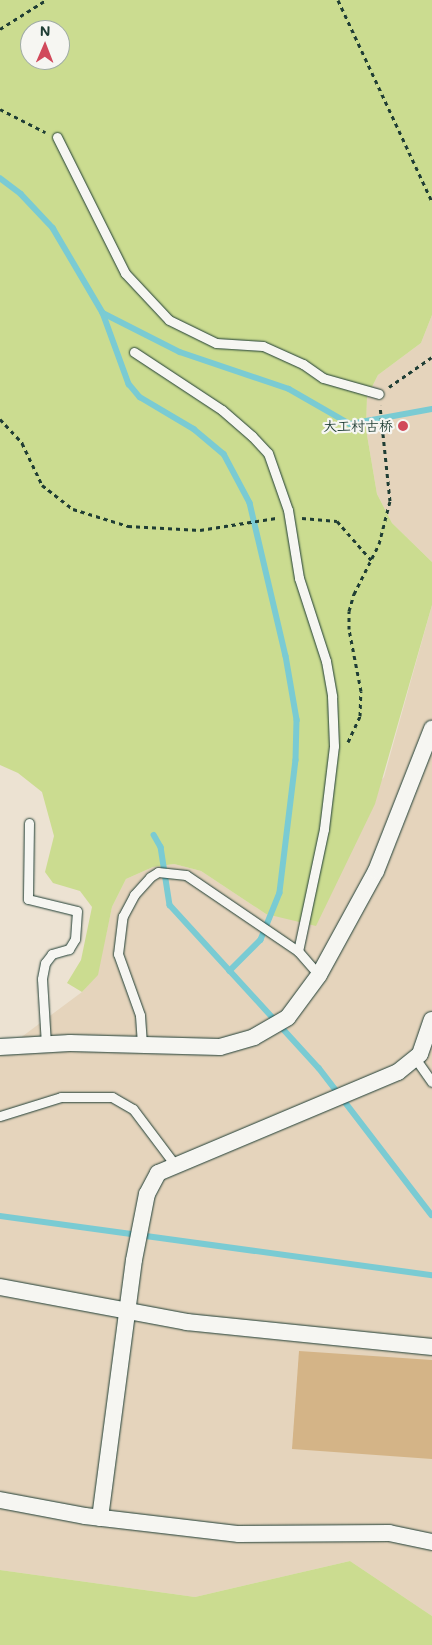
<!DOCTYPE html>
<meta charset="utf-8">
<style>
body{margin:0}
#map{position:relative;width:432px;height:1645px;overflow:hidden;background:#ece2d2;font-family:Mali,"LXGW WenKai TC",sans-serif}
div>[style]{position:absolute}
.built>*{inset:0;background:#e5d4bc}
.green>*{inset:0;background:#cbdc90}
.stream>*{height:5.5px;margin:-2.75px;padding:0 2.75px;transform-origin:2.75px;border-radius:2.75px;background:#7acbd3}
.building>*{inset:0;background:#d4b487}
.path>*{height:3px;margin-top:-1.5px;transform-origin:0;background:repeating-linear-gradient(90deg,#1f3d34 0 4px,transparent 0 8px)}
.roads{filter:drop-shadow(0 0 1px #1f3d34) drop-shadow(0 0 1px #1f3d34)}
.lane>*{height:9px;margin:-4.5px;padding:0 4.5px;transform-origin:4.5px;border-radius:4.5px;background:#f6f6f2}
.street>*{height:16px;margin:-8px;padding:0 8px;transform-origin:8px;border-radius:8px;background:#f6f6f2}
.dots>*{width:14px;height:14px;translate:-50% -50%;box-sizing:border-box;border:2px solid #f6f6f2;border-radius:50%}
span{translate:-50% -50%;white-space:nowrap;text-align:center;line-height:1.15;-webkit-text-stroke:4.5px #f6f6f2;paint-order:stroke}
.poi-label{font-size:14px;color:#1f3d34}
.right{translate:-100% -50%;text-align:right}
.north{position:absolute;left:20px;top:20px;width:50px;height:50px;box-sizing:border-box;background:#f6f6f2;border:1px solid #a0aca6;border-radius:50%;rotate:1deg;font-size:14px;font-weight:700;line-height:20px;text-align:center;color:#1f3d34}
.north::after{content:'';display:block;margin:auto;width:18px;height:22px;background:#d1495b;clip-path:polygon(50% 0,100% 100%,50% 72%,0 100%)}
</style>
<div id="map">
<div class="built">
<div style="clip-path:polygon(432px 315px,432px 562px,392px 523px,377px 494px,366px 429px,367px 397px,378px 375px,421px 343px)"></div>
<div style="clip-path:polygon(432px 605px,432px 1616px,350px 1561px,195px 1597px,0 1570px,0 1053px,82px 992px,97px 975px,112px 907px,126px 879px,153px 867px,174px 864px,201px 871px,266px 914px,384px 777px)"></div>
</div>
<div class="green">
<div style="clip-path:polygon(evenodd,0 0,432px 0,432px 315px,421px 343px,378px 375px,367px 397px,366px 429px,377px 494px,392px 523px,432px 562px,432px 605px,375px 804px,316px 926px,266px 914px,201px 871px,174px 864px,153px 867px,126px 879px,112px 907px,98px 975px,82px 992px,67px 983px,81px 960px,92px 907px,80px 891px,53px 883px,45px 872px,54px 836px,42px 792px,18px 773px,0 765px,0 0,30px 30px,60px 30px,60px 60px,30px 60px,30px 30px)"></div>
<div style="clip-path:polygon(350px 1561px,432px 1616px,432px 1645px,0 1645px,0 1570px,195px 1597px)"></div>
</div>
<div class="stream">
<div style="left:0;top:178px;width:26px;rotate:37deg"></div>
<div style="left:21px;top:194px;width:47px;rotate:46.7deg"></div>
<div style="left:53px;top:228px;width:99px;rotate:59.5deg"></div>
<div style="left:103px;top:313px;width:86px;rotate:26.9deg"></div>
<div style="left:180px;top:352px;width:115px;rotate:18.7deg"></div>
<div style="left:289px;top:389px;width:70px;rotate:29.8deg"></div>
<div style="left:350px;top:424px;width:83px;rotate:-10.4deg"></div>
<div style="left:103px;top:313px;width:76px;rotate:69.9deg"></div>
<div style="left:129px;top:384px;width:17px;rotate:50deg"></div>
<div style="left:140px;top:397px;width:63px;rotate:30.7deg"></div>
<div style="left:194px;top:429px;width:39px;rotate:40deg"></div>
<div style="left:224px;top:454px;width:55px;rotate:62deg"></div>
<div style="left:250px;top:503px;width:157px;rotate:76.8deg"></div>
<div style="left:286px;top:656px;width:65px;rotate:80.2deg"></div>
<div style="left:297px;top:720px;width:40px;rotate:91.4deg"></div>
<div style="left:296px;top:760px;width:134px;rotate:96.9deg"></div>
<div style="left:280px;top:893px;width:51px;rotate:112deg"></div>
<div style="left:261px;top:940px;width:44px;rotate:135deg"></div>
<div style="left:154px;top:835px;width:14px;rotate:60deg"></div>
<div style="left:161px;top:847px;width:59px;rotate:81.2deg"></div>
<div style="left:170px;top:905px;width:221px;rotate:47.6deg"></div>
<div style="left:319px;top:1068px;width:185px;rotate:52.5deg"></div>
<div style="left:0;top:1216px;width:436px;rotate:7.8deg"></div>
</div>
<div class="building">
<div style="clip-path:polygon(299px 1351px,432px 1360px,432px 1459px,292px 1449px)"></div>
</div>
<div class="path">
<div style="left:338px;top:0;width:223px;rotate:65deg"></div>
<div style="left:0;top:29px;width:54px;rotate:-32.2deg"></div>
<div style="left:0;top:109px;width:51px;rotate:27.1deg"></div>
<div style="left:389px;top:387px;width:52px;rotate:-34.9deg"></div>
<div style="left:0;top:419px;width:33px;rotate:47deg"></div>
<div style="left:22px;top:443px;width:47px;rotate:64.5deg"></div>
<div style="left:42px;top:485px;width:39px;rotate:38deg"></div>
<div style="left:73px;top:509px;width:58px;rotate:17.2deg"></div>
<div style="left:128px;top:526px;width:72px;rotate:3.2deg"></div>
<div style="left:200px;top:530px;width:77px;rotate:-9deg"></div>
<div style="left:302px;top:518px;width:35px;rotate:5deg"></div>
<div style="left:337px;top:521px;width:53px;rotate:48.8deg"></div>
<div style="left:348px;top:742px;width:29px;rotate:-65deg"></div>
<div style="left:360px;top:716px;width:25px;rotate:-88deg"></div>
<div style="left:361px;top:691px;width:63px;rotate:-101deg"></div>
<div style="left:349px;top:629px;width:18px;rotate:-90deg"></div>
<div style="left:349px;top:611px;width:18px;rotate:-74deg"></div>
<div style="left:354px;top:594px;width:56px;rotate:-63.4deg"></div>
<div style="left:379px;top:544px;width:44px;rotate:-75.7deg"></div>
<div style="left:390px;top:501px;width:96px;rotate:-96deg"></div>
</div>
<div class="roads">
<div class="lane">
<div style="left:57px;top:137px;width:152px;rotate:63.4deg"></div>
<div style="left:125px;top:273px;width:64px;rotate:46.9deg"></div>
<div style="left:169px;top:320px;width:52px;rotate:26.1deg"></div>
<div style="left:216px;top:343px;width:47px;rotate:3.7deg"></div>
<div style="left:263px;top:346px;width:44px;rotate:24.2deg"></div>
<div style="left:303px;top:364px;width:24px;rotate:35deg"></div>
<div style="left:323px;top:378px;width:58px;rotate:15.9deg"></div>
<div style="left:134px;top:352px;width:105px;rotate:33.4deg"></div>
<div style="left:222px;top:410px;width:40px;rotate:41deg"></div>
<div style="left:252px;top:436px;width:23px;rotate:47deg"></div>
<div style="left:268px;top:453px;width:60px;rotate:70.7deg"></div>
<div style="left:288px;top:510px;width:69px;rotate:80.8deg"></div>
<div style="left:299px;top:578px;width:87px;rotate:72deg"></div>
<div style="left:326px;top:661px;width:36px;rotate:80deg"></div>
<div style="left:332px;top:696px;width:50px;rotate:87.7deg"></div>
<div style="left:334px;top:746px;width:84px;rotate:96.9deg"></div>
<div style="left:324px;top:829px;width:125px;rotate:102deg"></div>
<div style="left:298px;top:951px;width:32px;rotate:49deg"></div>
<div style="left:29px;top:823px;width:76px;rotate:90.8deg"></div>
<div style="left:28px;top:899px;width:50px;rotate:13.8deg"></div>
<div style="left:77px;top:911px;width:28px;rotate:94deg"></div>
<div style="left:75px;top:939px;width:12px;rotate:121deg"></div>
<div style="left:69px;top:949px;width:18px;rotate:164deg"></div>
<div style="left:52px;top:954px;width:11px;rotate:128deg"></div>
<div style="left:45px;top:963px;width:16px;rotate:101deg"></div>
<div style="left:42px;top:979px;width:65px;rotate:86.5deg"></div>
<div style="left:142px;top:1044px;width:29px;rotate:-94deg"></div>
<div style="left:140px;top:1015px;width:65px;rotate:-109.8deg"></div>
<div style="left:118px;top:954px;width:38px;rotate:-83deg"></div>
<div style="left:123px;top:916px;width:24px;rotate:-62deg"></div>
<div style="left:134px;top:895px;width:24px;rotate:-48deg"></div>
<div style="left:150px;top:877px;width:9px;rotate:-32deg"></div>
<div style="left:158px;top:872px;width:28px;rotate:6deg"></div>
<div style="left:186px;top:875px;width:135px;rotate:34.2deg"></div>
<div style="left:415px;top:1058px;width:29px;rotate:55deg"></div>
<div style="left:0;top:1116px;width:64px;rotate:-17.3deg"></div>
<div style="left:61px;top:1097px;width:51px"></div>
<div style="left:112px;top:1097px;width:24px;rotate:30deg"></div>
<div style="left:133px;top:1109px;width:71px;rotate:53deg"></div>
</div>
<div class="street">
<div style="left:0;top:1047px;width:70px;rotate:-3.3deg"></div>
<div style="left:70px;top:1043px;width:150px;rotate:1.5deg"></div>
<div style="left:220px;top:1047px;width:35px;rotate:-16deg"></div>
<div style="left:254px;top:1037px;width:39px;rotate:-30deg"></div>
<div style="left:288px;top:1017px;width:52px;rotate:-53.6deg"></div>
<div style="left:319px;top:975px;width:119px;rotate:-61.3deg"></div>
<div style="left:376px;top:871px;width:153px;rotate:-68.5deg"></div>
<div style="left:0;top:1287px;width:190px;rotate:10.6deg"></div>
<div style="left:187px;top:1322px;width:246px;rotate:5.8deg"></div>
<div style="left:0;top:1500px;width:86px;rotate:10.7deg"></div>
<div style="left:85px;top:1516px;width:155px;rotate:6.7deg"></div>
<div style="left:239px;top:1534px;width:150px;rotate:-0.4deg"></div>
<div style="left:389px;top:1533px;width:44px;rotate:11.8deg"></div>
<div style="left:100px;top:1518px;width:260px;rotate:-82.5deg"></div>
<div style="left:134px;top:1260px;width:67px;rotate:-78.9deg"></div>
<div style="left:147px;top:1194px;width:24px;rotate:-62deg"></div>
<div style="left:158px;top:1173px;width:260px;rotate:-22.8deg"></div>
<div style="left:398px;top:1072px;width:28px;rotate:-39deg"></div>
<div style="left:420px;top:1054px;width:36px;rotate:-71deg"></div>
</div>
</div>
<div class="dots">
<div style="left:403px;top:426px;background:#d1495b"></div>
</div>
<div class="poi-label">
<span class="right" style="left:393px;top:426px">大工村古桥</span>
</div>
<div class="north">N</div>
</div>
